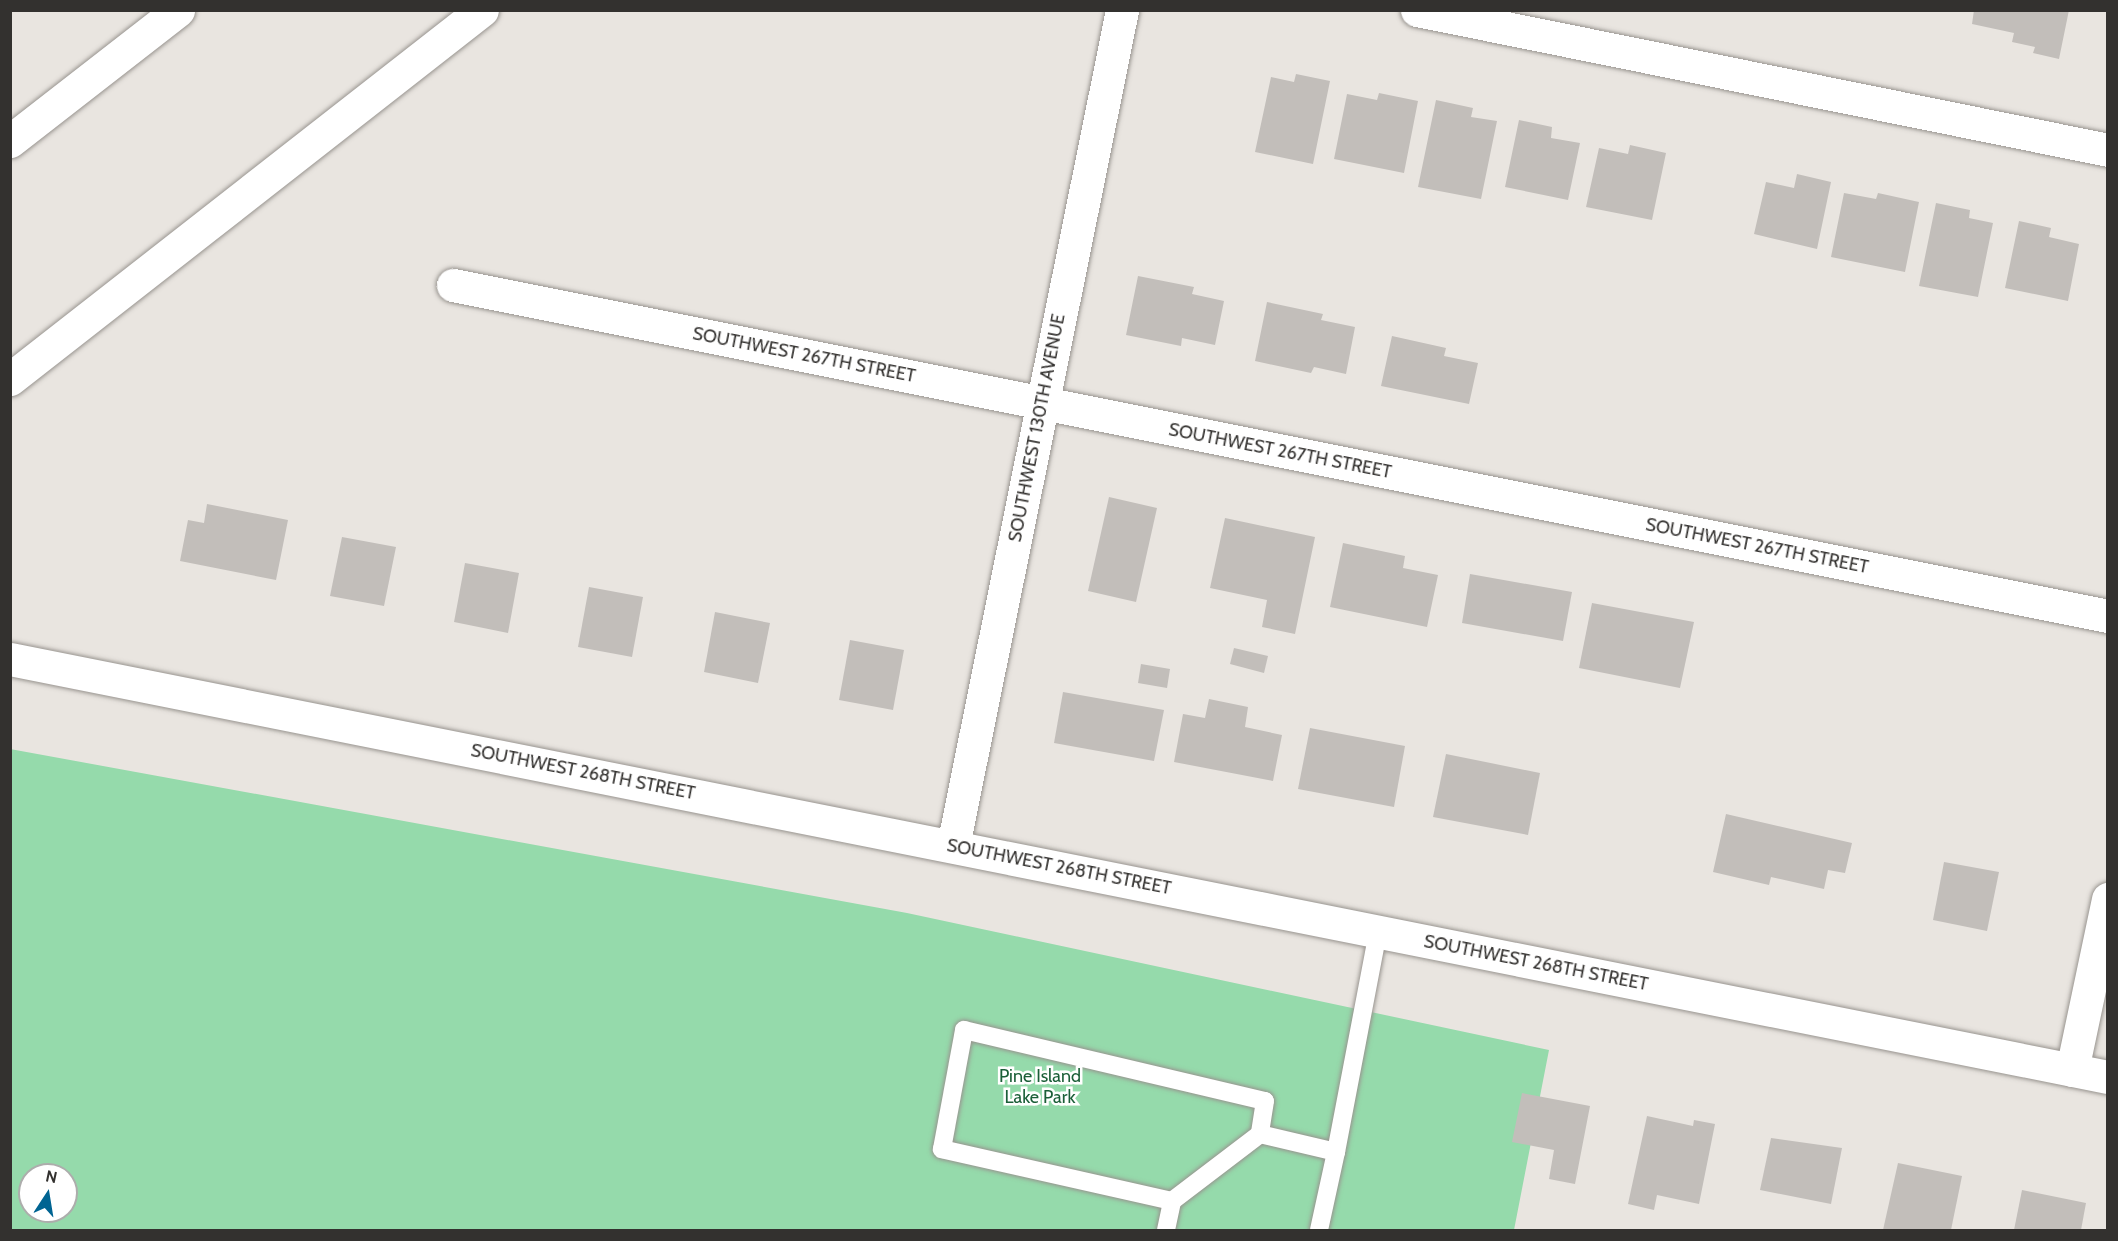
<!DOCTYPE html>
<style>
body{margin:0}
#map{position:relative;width:2118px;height:1241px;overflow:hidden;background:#e9e5e0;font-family:Cabin,sans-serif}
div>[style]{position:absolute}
.green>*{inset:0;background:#95daab}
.building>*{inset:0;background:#c2beba}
.roads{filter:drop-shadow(0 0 2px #98948f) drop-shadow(0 0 2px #98948f)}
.lane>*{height:18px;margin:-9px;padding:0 9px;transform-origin:9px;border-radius:9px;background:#fff}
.street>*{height:33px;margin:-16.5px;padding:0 16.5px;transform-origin:16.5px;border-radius:16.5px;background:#fff}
.secondary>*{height:33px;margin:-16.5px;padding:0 16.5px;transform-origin:16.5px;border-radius:16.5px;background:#fff}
.highway>*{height:33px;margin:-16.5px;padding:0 16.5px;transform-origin:16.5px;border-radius:16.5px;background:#fff}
span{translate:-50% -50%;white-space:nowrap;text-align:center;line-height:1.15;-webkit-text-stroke:5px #fff;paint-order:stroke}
.street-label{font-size:18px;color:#33312f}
.park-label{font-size:18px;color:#1b5f38}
.frame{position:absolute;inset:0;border:12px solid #33312f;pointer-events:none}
.north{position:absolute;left:18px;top:1163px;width:60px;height:60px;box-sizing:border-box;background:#fff;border:2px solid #adadac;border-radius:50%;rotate:12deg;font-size:16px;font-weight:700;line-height:24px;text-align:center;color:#33312f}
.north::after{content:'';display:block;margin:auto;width:21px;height:27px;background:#006492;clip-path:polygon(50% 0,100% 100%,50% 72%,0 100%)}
</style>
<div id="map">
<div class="green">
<div style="clip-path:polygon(evenodd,10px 749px,907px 913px,1549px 1050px,1514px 1230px,11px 1230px,10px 749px,30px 1175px,66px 1175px,66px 1211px,30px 1211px,30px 1175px)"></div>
</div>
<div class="building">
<div style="clip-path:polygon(1974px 10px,2069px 10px,2059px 59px,2033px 53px,2035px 47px,2012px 42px,2014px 33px,1972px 24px)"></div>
<div style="clip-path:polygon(1296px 74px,1330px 81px,1313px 164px,1255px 152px,1271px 77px,1294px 82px)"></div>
<div style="clip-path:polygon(1379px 93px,1418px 101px,1404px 173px,1334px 159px,1347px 94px,1377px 100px)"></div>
<div style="clip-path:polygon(1436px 100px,1473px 108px,1471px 117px,1497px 121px,1481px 199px,1418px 187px)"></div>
<div style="clip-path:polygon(1519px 120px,1552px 127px,1551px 138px,1580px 143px,1568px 200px,1505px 187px)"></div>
<div style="clip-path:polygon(1630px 145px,1666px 153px,1652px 220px,1586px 207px,1599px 148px,1628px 154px)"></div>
<div style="clip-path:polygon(1797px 174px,1831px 182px,1817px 249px,1754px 234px,1766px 182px,1794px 188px)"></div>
<div style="clip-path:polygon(1844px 193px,1876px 199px,1878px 193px,1919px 202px,1905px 272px,1831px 257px)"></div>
<div style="clip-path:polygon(1936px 203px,1970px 210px,1969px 218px,1993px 223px,1978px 297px,1919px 286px)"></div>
<div style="clip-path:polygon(2019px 221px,2051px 228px,2049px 237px,2079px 244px,2068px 301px,2005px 288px)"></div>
<div style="clip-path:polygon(1138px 276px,1194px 287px,1192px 294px,1224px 301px,1215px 345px,1182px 338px,1181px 346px,1126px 335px)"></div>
<div style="clip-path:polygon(1267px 302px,1323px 314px,1321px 320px,1355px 327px,1346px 374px,1314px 367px,1311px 373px,1255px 361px)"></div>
<div style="clip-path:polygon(1392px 336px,1446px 348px,1444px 356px,1478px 363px,1469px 404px,1381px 386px)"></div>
<div style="clip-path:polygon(1109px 497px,1157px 508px,1136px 602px,1088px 591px)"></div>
<div style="clip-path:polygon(207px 504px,288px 520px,276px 580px,180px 561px,188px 520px,204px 523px)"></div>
<div style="clip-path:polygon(1225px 518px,1315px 537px,1295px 634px,1262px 627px,1267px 600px,1210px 588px)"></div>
<div style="clip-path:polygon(342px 537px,396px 547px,384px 606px,330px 596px)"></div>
<div style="clip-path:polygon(1343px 543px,1405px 556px,1403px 568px,1438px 575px,1427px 627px,1330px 607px)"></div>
<div style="clip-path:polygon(465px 563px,519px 573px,508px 633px,454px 622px)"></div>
<div style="clip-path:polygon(1470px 574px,1572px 592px,1563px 641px,1462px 623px)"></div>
<div style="clip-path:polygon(589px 587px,643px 597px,632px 657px,578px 647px)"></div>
<div style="clip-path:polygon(1592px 603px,1694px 622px,1680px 688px,1579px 668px)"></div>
<div style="clip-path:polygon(715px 612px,770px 623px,758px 683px,704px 672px)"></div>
<div style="clip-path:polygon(850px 640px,904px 650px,893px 710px,839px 700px)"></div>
<div style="clip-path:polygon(1234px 648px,1268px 656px,1264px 673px,1230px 664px)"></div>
<div style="clip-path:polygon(1141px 664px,1170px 669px,1167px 688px,1138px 683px)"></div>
<div style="clip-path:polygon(1063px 692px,1164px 710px,1154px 761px,1054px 743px)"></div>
<div style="clip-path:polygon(1209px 699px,1248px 707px,1245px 727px,1282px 735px,1273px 781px,1174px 762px,1183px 714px,1205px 718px)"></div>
<div style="clip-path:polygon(1310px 728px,1405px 746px,1394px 807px,1298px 789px)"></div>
<div style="clip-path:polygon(1446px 754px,1540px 773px,1528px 835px,1433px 817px)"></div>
<div style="clip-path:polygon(1726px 814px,1852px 843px,1845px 873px,1828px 870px,1824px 889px,1771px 877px,1769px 885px,1713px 872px)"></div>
<div style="clip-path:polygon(1944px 862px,1999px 872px,1987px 931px,1933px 920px)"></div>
<div style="clip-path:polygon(1522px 1093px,1590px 1106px,1575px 1184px,1549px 1179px,1554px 1150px,1512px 1142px)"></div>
<div style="clip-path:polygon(1647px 1116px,1693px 1126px,1694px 1120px,1715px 1124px,1699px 1204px,1657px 1195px,1654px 1210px,1628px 1204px)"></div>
<div style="clip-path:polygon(1771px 1138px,1842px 1148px,1831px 1204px,1760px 1190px)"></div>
<div style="clip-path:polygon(1898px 1163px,1962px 1176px,1951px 1230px,1883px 1230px)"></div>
<div style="clip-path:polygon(2022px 1190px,2086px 1203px,2081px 1230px,2014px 1230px)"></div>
</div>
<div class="roads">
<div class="lane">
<div style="left:1260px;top:1134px;width:111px;rotate:142.7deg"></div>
<div style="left:1172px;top:1201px;width:236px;rotate:-167.3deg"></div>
<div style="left:942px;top:1149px;width:121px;rotate:-79.5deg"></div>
<div style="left:964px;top:1030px;width:309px;rotate:13.3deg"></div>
<div style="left:1265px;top:1101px;width:33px;rotate:99deg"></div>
<div style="left:1260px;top:1134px;width:78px;rotate:13.3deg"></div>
<div style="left:1336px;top:1152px;width:224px;rotate:-79.2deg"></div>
<div style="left:1166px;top:1230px;width:30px;rotate:-78deg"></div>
<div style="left:1319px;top:1230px;width:80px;rotate:-77.7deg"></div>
</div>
<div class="street">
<div style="left:1417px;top:10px;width:705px;rotate:11.45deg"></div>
<div style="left:453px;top:285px;width:1688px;rotate:11.31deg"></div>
<div style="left:953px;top:846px;width:853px;rotate:-78.57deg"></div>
<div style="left:2072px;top:1070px;width:175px;rotate:-78.1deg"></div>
</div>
<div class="secondary">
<div style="left:10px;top:659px;width:2139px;rotate:11.27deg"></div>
</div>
<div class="highway">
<div style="left:10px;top:141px;width:213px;rotate:-37.9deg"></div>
<div style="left:10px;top:379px;width:599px;rotate:-38.02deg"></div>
</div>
</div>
<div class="street-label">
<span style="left:804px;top:355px;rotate:11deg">SOUTHWEST 267TH STREET</span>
<span style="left:1037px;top:428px;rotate:-79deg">SOUTHWEST 130TH AVENUE</span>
<span style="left:1280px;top:451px;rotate:11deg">SOUTHWEST 267TH STREET</span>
<span style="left:1757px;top:546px;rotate:11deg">SOUTHWEST 267TH STREET</span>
<span style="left:583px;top:772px;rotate:11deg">SOUTHWEST 268TH STREET</span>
<span style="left:1059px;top:867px;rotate:11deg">SOUTHWEST 268TH STREET</span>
<span style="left:1536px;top:963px;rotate:11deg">SOUTHWEST 268TH STREET</span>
</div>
<div class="park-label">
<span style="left:1040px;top:1087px">Pine Island<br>Lake Park</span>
</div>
<div class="frame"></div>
<div class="north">N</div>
</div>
